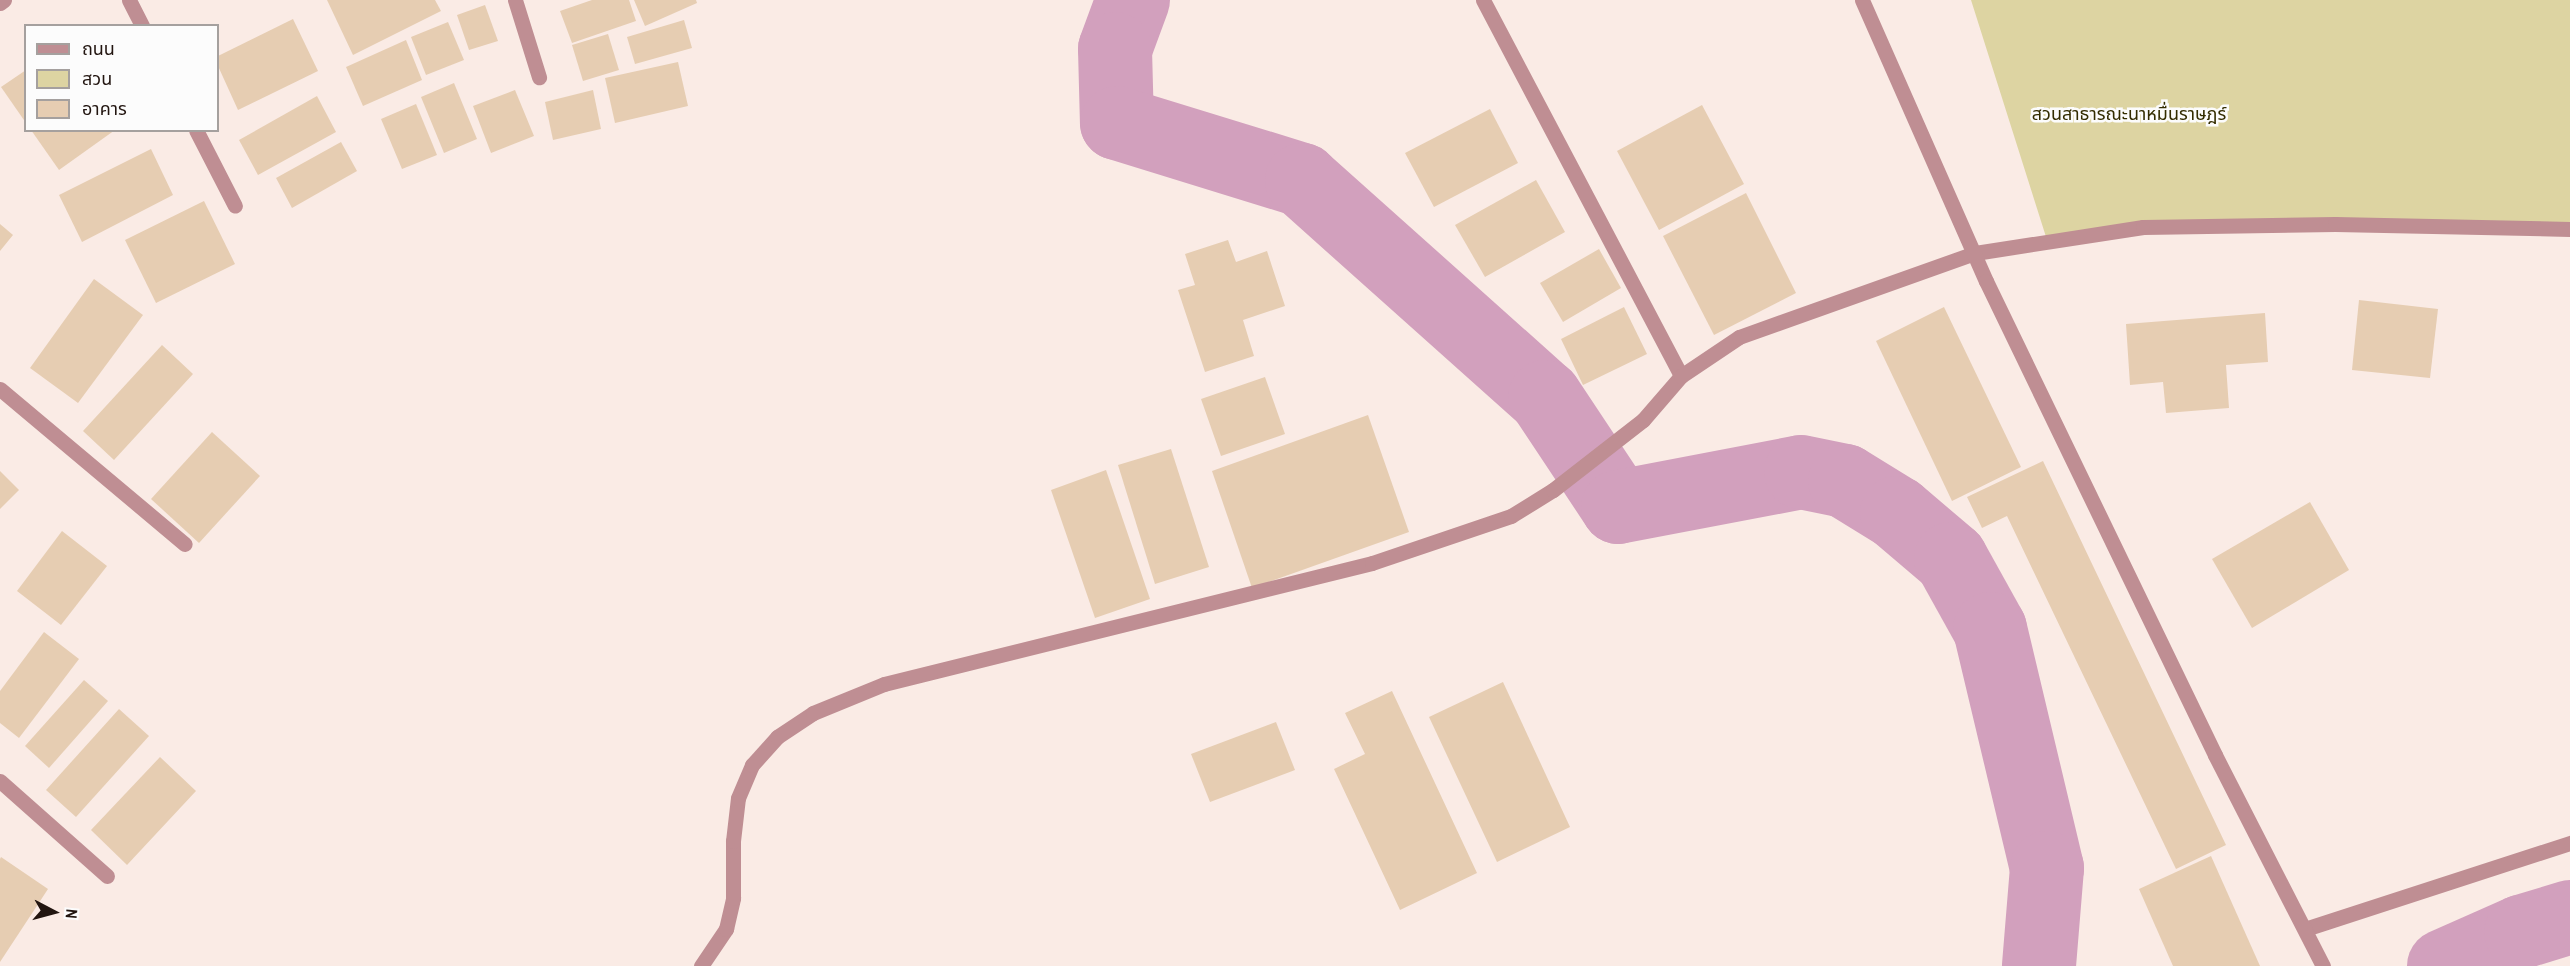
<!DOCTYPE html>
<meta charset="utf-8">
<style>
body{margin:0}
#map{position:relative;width:2570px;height:966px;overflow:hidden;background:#faebe5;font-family:"Archivo Narrow","Noto Sans Thai",sans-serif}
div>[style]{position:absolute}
.green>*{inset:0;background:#ddd4a2}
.river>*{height:74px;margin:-37px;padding:0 37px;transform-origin:37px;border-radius:37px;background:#d2a0bd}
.building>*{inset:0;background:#e6cdb2}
.minor>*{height:15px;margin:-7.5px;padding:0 7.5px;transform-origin:7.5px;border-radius:7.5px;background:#bf8e93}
.tertiary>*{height:15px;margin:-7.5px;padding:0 7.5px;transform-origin:7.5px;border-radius:7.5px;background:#bf8e93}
span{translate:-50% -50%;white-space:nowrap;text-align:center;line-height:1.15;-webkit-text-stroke:5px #fcfcfc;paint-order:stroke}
.park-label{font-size:18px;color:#332c00}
.legend{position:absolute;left:24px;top:24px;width:195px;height:108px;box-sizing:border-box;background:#fcfcfc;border:2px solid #a5a09e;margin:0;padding:8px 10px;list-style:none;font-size:18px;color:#221510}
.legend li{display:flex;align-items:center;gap:12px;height:30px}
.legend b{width:30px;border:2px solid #a5a09e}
.north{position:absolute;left:24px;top:882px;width:60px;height:60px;-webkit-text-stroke:4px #fcfcfc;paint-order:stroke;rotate:96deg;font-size:16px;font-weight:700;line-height:24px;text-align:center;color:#221510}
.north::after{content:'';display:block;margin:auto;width:21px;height:27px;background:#221510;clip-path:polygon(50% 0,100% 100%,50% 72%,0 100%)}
</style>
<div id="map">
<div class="green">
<div style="clip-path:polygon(1971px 0,2570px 0,2570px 229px,2143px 227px,2047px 240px)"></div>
</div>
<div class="river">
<div style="left:1133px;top:0;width:52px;rotate:110.2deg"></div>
<div style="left:1115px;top:49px;width:74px;rotate:88.5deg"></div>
<div style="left:1117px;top:123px;width:194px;rotate:17.1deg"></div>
<div style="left:1302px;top:180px;width:326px;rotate:41.8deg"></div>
<div style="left:1545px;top:397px;width:132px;rotate:56.4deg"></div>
<div style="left:1618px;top:507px;width:186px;rotate:-10.8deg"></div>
<div style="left:1801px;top:472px;width:45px;rotate:11.6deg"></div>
<div style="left:1845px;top:481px;width:61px;rotate:31.6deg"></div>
<div style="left:1897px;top:513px;width:71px;rotate:40.4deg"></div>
<div style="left:1951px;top:559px;width:80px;rotate:60.9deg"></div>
<div style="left:1990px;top:629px;width:246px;rotate:76.6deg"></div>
<div style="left:2047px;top:868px;width:98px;rotate:94.7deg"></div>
<div style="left:2444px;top:966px;width:84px;rotate:-23.8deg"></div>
<div style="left:2521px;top:932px;width:51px;rotate:-17deg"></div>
</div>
<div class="building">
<div style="clip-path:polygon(327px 0,435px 0,441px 11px,353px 55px)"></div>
<div style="clip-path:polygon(592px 0,629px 0,636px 21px,572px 43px,560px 11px)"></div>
<div style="clip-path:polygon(634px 0,696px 0,697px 3px,645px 26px)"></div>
<div style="clip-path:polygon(485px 5px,498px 41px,469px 50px,457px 15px)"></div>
<div style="clip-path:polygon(293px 19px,318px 71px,238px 110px,218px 66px,218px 56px)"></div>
<div style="clip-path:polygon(684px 20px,692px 48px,635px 64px,627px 37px)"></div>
<div style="clip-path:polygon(448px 22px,464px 60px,426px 75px,411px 37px)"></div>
<div style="clip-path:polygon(608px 34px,619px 70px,583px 81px,572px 45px)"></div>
<div style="clip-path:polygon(406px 40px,422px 80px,363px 106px,346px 67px)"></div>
<div style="clip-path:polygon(678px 62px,688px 106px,615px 123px,605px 78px)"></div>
<div style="clip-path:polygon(26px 70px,26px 123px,1px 87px)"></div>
<div style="clip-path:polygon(454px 83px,477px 139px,444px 153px,421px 97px)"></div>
<div style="clip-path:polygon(515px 90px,534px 136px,491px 153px,473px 106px)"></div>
<div style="clip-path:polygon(593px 90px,601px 129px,553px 140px,545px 102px)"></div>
<div style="clip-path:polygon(317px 96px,336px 132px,258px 175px,239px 140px)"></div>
<div style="clip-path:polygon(416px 104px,437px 155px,402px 169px,381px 119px)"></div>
<div style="clip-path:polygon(1702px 105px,1744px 184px,1659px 230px,1617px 151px)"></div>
<div style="clip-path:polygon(1490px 109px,1518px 163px,1434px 207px,1405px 153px)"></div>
<div style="clip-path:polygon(31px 130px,115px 130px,59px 170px)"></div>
<div style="clip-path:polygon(341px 142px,357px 171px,292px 208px,276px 178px)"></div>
<div style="clip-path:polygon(151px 149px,173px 195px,82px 242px,59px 195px)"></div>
<div style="clip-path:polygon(1536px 180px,1565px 232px,1485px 277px,1455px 225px)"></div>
<div style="clip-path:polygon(1746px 193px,1796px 293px,1714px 335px,1663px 236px)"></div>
<div style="clip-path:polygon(204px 201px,235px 264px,156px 303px,125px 240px)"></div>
<div style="clip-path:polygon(0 224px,13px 235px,0 251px)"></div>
<div style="clip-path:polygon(1228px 240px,1236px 262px,1267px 251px,1285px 306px,1243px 320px,1254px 356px,1205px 372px,1178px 290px,1195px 285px,1185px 254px)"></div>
<div style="clip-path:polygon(1599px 249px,1621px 288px,1563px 322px,1540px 283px)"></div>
<div style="clip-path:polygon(94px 279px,143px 315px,78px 403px,30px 368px)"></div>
<div style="clip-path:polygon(2359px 300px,2438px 309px,2430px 378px,2352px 370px)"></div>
<div style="clip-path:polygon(1624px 307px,1647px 354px,1583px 385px,1561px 339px)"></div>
<div style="clip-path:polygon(1944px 307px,2021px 467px,1952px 501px,1876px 341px)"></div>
<div style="clip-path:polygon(2265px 313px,2268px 362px,2226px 365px,2229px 408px,2166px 413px,2163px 382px,2130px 385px,2126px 324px)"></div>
<div style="clip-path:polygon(162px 345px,193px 374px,114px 460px,83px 431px)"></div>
<div style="clip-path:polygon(1265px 377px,1285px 434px,1221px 456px,1201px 399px)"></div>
<div style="clip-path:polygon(1368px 415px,1409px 532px,1252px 588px,1212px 471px)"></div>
<div style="clip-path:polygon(212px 432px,260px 476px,199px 543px,151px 499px)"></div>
<div style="clip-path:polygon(1171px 449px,1209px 567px,1155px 584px,1118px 465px)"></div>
<div style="clip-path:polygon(2043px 461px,2226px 845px,2176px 869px,2007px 516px,1982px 528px,1967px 497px)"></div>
<div style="clip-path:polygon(1106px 470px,1150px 599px,1095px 618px,1051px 490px)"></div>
<div style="clip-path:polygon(0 471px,19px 490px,0 509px)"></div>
<div style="clip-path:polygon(2310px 502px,2349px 570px,2252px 628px,2212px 559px)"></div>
<div style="clip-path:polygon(62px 531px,107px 566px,61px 625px,17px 591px)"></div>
<div style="clip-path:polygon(44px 632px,79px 659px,19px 738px,0 723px,0 691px)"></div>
<div style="clip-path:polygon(84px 680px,108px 701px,49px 768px,25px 746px)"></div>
<div style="clip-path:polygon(1503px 682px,1570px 827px,1497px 862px,1429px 717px)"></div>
<div style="clip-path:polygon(1392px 691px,1477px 873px,1400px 910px,1334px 769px,1365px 754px,1345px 713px)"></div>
<div style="clip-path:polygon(119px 709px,149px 736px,76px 817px,46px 790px)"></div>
<div style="clip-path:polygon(1276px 722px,1295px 770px,1210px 802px,1191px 754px)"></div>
<div style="clip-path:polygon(160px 757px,196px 791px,127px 865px,91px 830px)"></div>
<div style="clip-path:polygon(2211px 856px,2260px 966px,2173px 966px,2139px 889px)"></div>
<div style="clip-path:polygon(1px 857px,48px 889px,0 962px,0 859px)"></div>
</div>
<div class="minor">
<div style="left:129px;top:0;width:29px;rotate:63deg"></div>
<div style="left:515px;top:0;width:81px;rotate:72.7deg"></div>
<div style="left:1483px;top:0;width:425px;rotate:62.2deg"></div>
<div style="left:0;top:3px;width:5px;rotate:-37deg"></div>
<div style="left:196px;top:130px;width:85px;rotate:62.8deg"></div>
<div style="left:0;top:389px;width:241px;rotate:40deg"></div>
<div style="left:0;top:781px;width:143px;rotate:41.6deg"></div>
<div style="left:2305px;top:929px;width:279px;rotate:-18deg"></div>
<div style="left:701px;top:966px;width:45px;rotate:-56deg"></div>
<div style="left:726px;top:929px;width:32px;rotate:-77deg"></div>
<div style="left:733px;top:898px;width:57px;rotate:-90deg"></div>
<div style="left:733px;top:841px;width:43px;rotate:-83.4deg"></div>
<div style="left:738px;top:798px;width:36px;rotate:-67deg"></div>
<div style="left:752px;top:765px;width:38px;rotate:-48deg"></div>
<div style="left:777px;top:737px;width:43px;rotate:-33.7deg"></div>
<div style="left:813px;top:713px;width:77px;rotate:-22.2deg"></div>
<div style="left:884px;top:684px;width:503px;rotate:-13.93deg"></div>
<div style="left:1372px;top:563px;width:147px;rotate:-18.7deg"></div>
<div style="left:1511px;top:516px;width:49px;rotate:-31.8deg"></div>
<div style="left:1553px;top:490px;width:114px;rotate:-37.9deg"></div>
<div style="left:1643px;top:420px;width:58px;rotate:-49.2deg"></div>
<div style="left:1681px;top:376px;width:70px;rotate:-33.9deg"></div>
<div style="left:1739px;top:337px;width:251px;rotate:-19.6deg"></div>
<div style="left:1975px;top:253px;width:170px;rotate:-8.8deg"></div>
<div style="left:2143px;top:227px;width:192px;rotate:-0.9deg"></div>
<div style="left:2335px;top:224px;width:235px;rotate:1.2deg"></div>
</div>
<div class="tertiary">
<div style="left:1862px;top:0;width:307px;rotate:66.2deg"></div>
<div style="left:1986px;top:281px;width:526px;rotate:64.21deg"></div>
<div style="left:2215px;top:755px;width:237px;rotate:62.9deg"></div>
</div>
<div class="park-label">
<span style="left:2129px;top:114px">สวนสาธารณะนาหมื่นราษฎร์</span>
</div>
<ul class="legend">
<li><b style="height:8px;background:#bf8e93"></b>ถนน</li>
<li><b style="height:16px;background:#ddd4a2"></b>สวน</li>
<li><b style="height:16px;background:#e6cdb2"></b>อาคาร</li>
</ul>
<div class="north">N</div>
</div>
